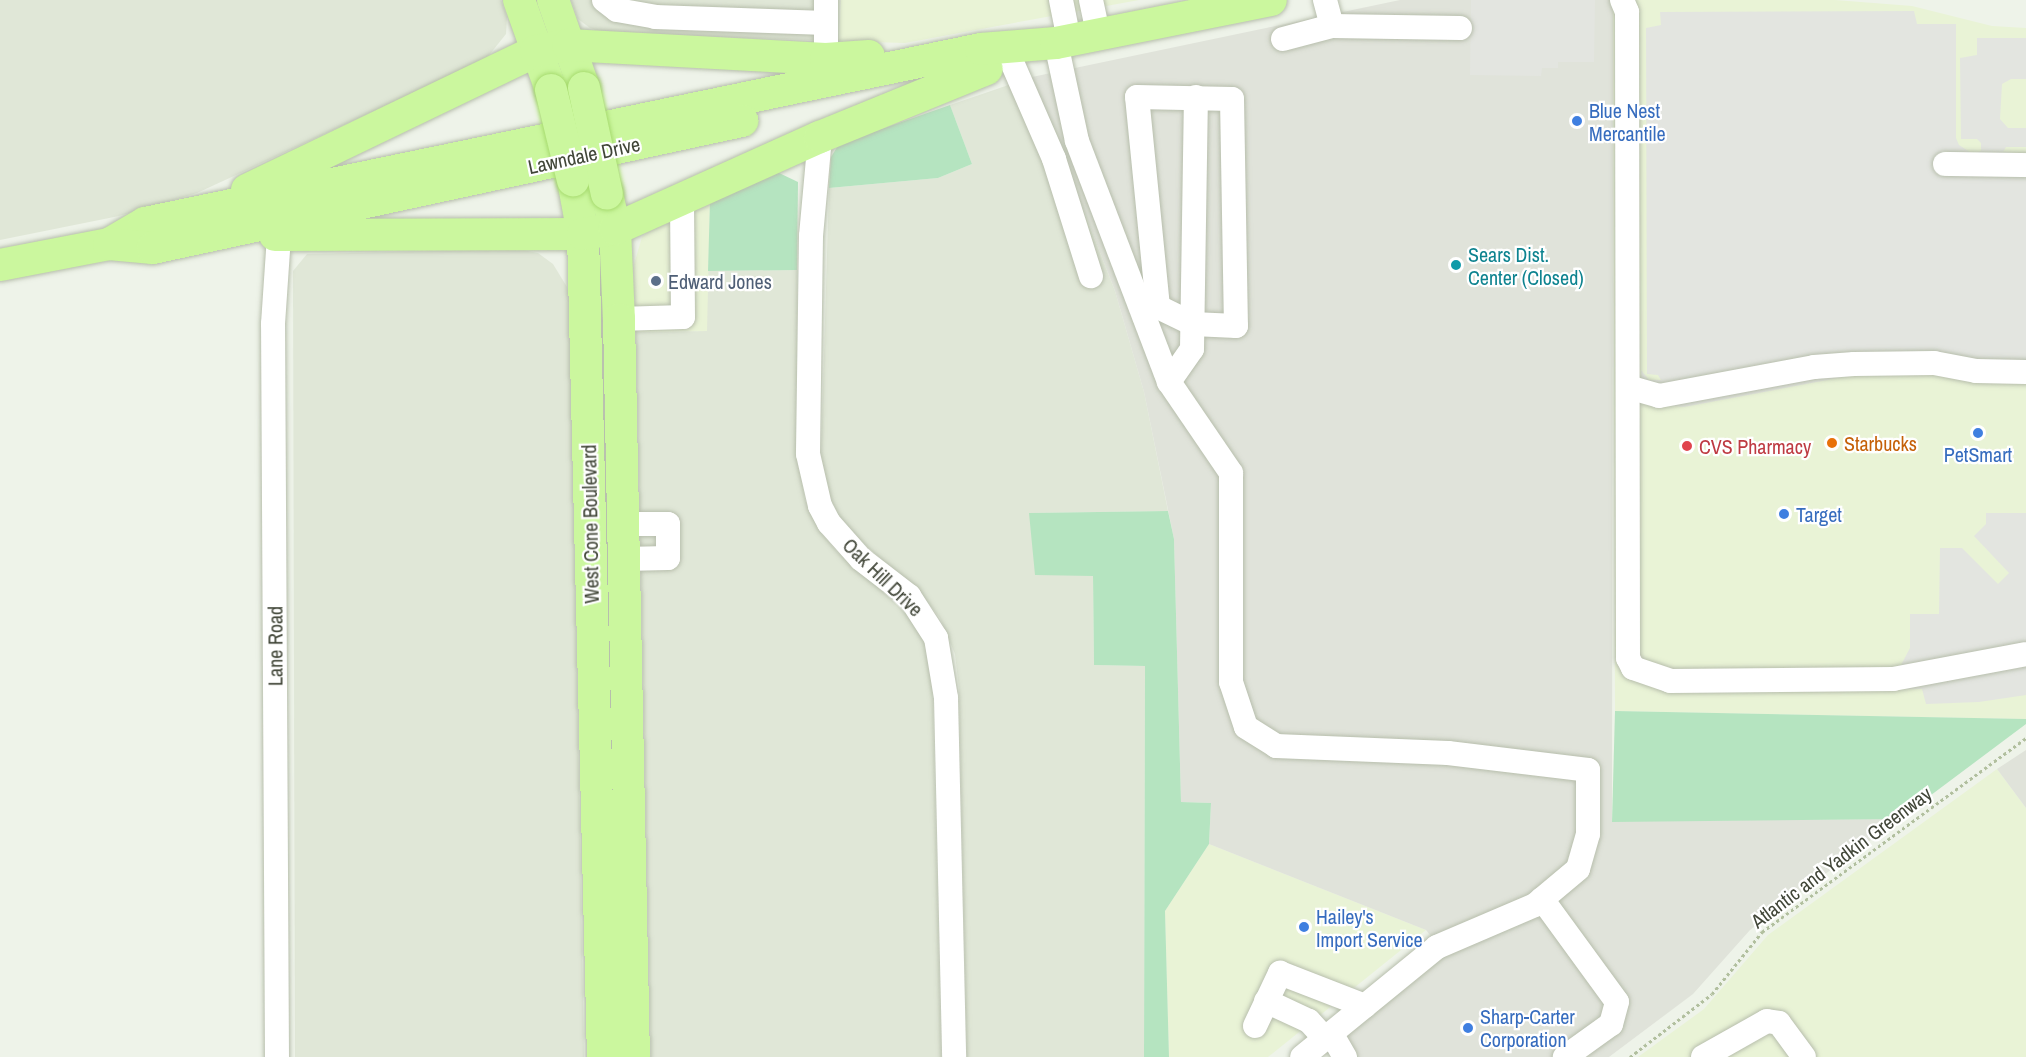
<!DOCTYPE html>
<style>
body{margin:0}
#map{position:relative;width:2026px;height:1057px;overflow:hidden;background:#eef3e9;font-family:"Archivo Narrow",sans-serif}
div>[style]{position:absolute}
.residential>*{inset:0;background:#e0e7d7}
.commercial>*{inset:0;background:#e9f3d6}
.industrial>*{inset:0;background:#e0e3da}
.green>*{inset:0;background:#b5e4c0}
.parking>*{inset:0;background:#e3e5e0}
.path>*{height:3px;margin-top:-1.5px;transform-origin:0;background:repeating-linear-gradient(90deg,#b1bf9e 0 3px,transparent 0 6px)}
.roads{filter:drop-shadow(0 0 2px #b7beac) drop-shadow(0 0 2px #b7beac)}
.minor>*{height:24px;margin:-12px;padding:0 12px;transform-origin:12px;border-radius:12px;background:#fff}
.major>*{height:32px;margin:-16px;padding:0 16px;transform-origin:16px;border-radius:16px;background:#cbf79e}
.bridges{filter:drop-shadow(0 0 2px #a7db6f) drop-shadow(0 0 2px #a7db6f)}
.major-bridge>*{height:32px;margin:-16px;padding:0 16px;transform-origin:16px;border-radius:16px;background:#cbf79e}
.dots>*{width:16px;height:16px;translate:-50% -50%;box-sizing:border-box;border:3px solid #fff;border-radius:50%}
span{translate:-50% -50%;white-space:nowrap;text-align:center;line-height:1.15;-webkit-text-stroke:4.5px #fff;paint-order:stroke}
.shop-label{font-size:20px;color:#366cbe}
.left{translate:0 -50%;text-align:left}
.street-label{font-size:20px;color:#414638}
.culture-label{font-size:20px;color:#0d838f}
.service-label{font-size:20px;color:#4e5e75}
.food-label{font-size:20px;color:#c56008}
.health-label{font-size:20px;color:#be3a42}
</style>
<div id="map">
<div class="residential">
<div style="clip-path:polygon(0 0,501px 0,507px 17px,506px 34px,486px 59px,197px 193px,119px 216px,0 240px)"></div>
<div style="clip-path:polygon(571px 0,841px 0,839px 41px,606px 33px,590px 28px,578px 19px)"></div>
<div style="clip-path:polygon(1032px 77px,1115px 291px,1144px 392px,1168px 511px,1030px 513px,1093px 576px,1094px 665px,1145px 666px,1144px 1057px,967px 1057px,959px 689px,955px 654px,940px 618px,922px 595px,844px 526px,826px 489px,821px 457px,829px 188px,938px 178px,972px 164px,950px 105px)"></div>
<div style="clip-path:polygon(517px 249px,538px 253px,553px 264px,567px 287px,570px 302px,584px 1057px,295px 1057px,293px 271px,307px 254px)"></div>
<div style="clip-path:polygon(797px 270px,798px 460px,805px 500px,822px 534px,837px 552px,908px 614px,924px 641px,932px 670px,941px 1057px,651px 1057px,636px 332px,706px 331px,708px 271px)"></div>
</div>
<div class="commercial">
<div style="clip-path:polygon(841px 0,1139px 0,905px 43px,839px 41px)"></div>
<div style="clip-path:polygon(1610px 0,1835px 0,1912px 6px,1992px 26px,2026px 28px,2026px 719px,1615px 711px,1613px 10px)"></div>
<div style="clip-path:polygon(710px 200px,707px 331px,636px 332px,633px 268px,642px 237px,656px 225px)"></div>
<div style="clip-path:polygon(1997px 769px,2026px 808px,2026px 1057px,1638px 1057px,1704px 1009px,1768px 935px)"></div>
<div style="clip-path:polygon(1209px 844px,1426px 930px,1268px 1057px,1169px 1057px,1165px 911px)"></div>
</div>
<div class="industrial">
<div style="clip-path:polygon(1400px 0,1610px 0,1613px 10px,1612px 821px,1899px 819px,1750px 930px,1693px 994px,1609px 1057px,1354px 1057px,1343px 1038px,1442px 950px,1426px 930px,1209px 844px,1211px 803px,1181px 802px,1174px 539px,1144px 392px,1115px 291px,1032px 77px)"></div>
<div style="clip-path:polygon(2026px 750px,2026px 808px,1997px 769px)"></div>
</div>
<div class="green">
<div style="clip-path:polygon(950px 105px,972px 164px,938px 178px,829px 188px,831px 157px,839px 144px)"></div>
<div style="clip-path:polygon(777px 172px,798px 182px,797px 270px,708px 271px,710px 200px)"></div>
<div style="clip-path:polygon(1168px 511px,1174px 539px,1181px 802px,1211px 803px,1209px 844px,1165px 911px,1169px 1057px,1144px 1057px,1145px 666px,1094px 665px,1093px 576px,1035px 575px,1029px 513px)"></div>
<div style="clip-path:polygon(1615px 711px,2026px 719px,2026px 724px,1899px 819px,1612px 822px)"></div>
</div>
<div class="parking">
<div style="clip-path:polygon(1471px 0,1595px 0,1594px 62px,1558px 62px,1558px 68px,1542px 68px,1541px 76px,1470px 75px)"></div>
<div style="clip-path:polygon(1914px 11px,1917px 24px,1956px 24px,1956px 138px,1959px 145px,1973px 154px,1981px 151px,1981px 143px,1977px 139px,1961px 139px,1960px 58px,1977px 55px,1977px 38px,2026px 38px,2026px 79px,2011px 79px,2002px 84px,2000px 119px,2008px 128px,2026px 128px,2026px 147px,2006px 147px,2003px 152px,2026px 154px,2026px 382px,1946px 373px,1859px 374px,1684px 407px,1641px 402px,1641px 370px,1649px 380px,1661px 380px,1658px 375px,1647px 374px,1646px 28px,1661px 25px,1660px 12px)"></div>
<div style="clip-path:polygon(1986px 513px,2026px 513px,2026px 695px,1979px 702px,1926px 704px,1922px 689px,1667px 691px,1642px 683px,1668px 670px,1893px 668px,1901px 665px,1910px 648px,1910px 614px,1939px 614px,1940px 548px,1962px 548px,1998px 584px,2009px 573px,1974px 536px,1986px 524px)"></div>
</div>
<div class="path">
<div style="left:1630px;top:1057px;width:103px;rotate:-37.5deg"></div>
<div style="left:1712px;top:994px;width:80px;rotate:-51.1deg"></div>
<div style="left:1762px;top:932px;width:328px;rotate:-36.3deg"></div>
</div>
<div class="roads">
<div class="minor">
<div style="left:604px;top:0;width:16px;rotate:38deg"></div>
<div style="left:617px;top:10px;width:39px;rotate:10deg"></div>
<div style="left:655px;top:17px;width:171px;rotate:2deg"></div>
<div style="left:1061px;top:0;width:41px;rotate:78.7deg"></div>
<div style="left:1091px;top:0;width:35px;rotate:78deg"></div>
<div style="left:1325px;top:0;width:27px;rotate:75deg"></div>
<div style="left:1622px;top:0;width:13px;rotate:67deg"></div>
<div style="left:1627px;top:12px;width:646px;rotate:89.91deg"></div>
<div style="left:1628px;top:658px;width:11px;rotate:63deg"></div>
<div style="left:1633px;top:668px;width:39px;rotate:19deg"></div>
<div style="left:1670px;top:681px;width:223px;rotate:-0.5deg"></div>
<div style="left:1893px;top:679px;width:135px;rotate:-10.6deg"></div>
<div style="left:1283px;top:39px;width:51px;rotate:-14.9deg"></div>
<div style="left:1332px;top:26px;width:128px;rotate:0.9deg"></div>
<div style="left:1056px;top:43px;width:100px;rotate:77.9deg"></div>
<div style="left:1077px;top:141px;width:258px;rotate:69.1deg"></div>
<div style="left:1169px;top:382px;width:110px;rotate:55.7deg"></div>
<div style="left:1231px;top:473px;width:209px;rotate:90deg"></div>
<div style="left:1231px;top:682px;width:47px;rotate:71.6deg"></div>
<div style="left:1246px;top:727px;width:36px;rotate:32deg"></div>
<div style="left:1276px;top:746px;width:172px;rotate:2.3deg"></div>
<div style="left:1448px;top:753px;width:141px;rotate:6.9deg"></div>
<div style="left:1588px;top:770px;width:64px;rotate:90deg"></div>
<div style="left:1588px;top:834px;width:36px;rotate:106deg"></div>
<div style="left:1578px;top:869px;width:56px;rotate:140.1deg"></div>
<div style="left:1535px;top:905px;width:107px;rotate:156.8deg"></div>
<div style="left:1437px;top:947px;width:174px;rotate:140.8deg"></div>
<div style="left:826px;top:59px;width:59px;rotate:-90deg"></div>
<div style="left:1011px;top:60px;width:108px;rotate:66.5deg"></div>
<div style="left:1054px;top:159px;width:123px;rotate:72.5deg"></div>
<div style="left:1137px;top:97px;width:95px;rotate:1.2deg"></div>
<div style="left:1232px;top:99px;width:227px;rotate:89deg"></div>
<div style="left:1236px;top:326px;width:43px;rotate:-177.3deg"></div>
<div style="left:1193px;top:324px;width:39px;rotate:-154deg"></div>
<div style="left:1158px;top:307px;width:211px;rotate:-95.7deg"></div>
<div style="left:820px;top:137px;width:99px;rotate:95.2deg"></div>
<div style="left:811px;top:236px;width:218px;rotate:90.8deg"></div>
<div style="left:808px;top:454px;width:53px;rotate:77deg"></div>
<div style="left:820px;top:506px;width:19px;rotate:62deg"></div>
<div style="left:829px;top:523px;width:48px;rotate:48.4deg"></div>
<div style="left:861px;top:559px;width:61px;rotate:37.6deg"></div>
<div style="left:909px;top:596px;width:50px;rotate:57.3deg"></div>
<div style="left:936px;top:638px;width:61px;rotate:80.5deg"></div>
<div style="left:946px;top:698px;width:359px;rotate:88.7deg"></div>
<div style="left:1945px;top:164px;width:81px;rotate:0.7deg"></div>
<div style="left:619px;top:319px;width:64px;rotate:-1.8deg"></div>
<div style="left:683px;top:317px;width:117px;rotate:-90.5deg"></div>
<div style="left:1169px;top:382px;width:40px;rotate:-55.1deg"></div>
<div style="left:1192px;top:349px;width:252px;rotate:-89.1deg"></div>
<div style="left:1628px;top:387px;width:32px;rotate:16deg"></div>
<div style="left:1659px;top:396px;width:158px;rotate:-10.6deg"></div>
<div style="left:1814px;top:367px;width:40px;rotate:-4.3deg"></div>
<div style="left:1854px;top:364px;width:80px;rotate:-0.7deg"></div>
<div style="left:1934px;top:363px;width:43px;rotate:10.8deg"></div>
<div style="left:1976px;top:371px;width:50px;rotate:1.1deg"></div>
<div style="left:623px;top:524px;width:45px"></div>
<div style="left:668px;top:524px;width:34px;rotate:90deg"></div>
<div style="left:668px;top:558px;width:44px;rotate:178.7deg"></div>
<div style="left:1542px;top:899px;width:127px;rotate:53.9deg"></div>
<div style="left:1617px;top:1002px;width:23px;rotate:105deg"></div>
<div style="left:1611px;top:1024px;width:57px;rotate:144.3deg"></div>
<div style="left:1266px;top:1001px;width:47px;rotate:24.9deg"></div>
<div style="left:1309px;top:1021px;width:24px;rotate:48deg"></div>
<div style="left:1255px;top:1026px;width:59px;rotate:-64.7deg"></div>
<div style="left:1280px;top:973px;width:91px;rotate:21.2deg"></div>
<div style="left:1331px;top:1033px;width:28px;rotate:60deg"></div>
<div style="left:277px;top:1057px;width:733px;rotate:-90.31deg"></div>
<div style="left:273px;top:324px;width:89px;rotate:-86.1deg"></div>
<div style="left:1703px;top:1057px;width:73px;rotate:-29.4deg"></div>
<div style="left:1767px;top:1021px;width:12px;rotate:9deg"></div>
<div style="left:1779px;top:1023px;width:42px;rotate:53.7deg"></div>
</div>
<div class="major">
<div style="left:519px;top:0;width:96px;rotate:70.4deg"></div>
<div style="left:553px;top:0;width:93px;rotate:70.6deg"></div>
<div style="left:573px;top:180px;width:55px;rotate:79.5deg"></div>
<div style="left:583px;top:234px;width:823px;rotate:88.61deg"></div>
<div style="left:247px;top:190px;width:321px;rotate:-25.7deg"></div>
<div style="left:536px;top:51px;width:33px;rotate:-11deg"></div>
<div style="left:568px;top:45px;width:258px;rotate:3.1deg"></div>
<div style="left:826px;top:59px;width:43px;rotate:-4deg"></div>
<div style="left:607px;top:194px;width:36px;rotate:77deg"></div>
<div style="left:615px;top:229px;width:90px;rotate:87.5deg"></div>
<div style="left:619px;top:319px;width:738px;rotate:88.84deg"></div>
<div style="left:275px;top:235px;width:308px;rotate:-0.2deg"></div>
<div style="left:583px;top:234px;width:32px;rotate:-9deg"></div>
<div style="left:615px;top:229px;width:225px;rotate:-24.2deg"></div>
<div style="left:820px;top:137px;width:180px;rotate:-22.2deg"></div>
<div style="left:109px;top:244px;width:42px;rotate:-30.3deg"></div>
<div style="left:145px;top:223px;width:854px;rotate:-11.76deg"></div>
<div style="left:981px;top:49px;width:75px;rotate:-4.6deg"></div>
<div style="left:1056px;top:43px;width:219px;rotate:-11.3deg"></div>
<div style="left:0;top:265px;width:111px;rotate:-10.9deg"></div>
<div style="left:109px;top:244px;width:44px;rotate:5.2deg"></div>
<div style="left:153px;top:248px;width:603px;rotate:-12.17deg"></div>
</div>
</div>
<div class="bridges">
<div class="major-bridge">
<div style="left:584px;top:88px;width:108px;rotate:77.8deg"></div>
<div style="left:551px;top:90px;width:93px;rotate:76.3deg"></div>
</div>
</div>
<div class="dots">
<div style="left:1577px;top:121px;background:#3f7fe0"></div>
<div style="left:1456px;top:265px;background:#0f9aa8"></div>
<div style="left:656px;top:281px;background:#5c6f8a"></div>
<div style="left:1978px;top:433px;background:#3f7fe0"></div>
<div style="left:1832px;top:443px;background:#e8710a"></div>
<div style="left:1687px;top:446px;background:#e0444e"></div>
<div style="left:1784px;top:514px;background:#3f7fe0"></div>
<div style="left:1304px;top:927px;background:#3f7fe0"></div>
<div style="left:1468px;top:1028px;background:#3f7fe0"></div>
</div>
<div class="shop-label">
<span class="left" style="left:1589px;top:122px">Blue Nest<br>Mercantile</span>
<span style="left:1978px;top:454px">PetSmart</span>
<span class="left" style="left:1796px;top:514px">Target</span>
<span class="left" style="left:1316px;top:928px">Hailey's<br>Import Service</span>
<span class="left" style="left:1480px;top:1028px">Sharp-Carter<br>Corporation</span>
</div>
<div class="street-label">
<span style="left:584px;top:155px;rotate:-12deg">Lawndale Drive</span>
<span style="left:590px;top:524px;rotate:-91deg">West Cone Boulevard</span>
<span style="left:883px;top:577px;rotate:44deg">Oak Hill Drive</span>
<span style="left:275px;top:646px;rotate:-90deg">Lane Road</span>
<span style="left:1841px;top:857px;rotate:-37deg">Atlantic and Yadkin Greenway</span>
</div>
<div class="culture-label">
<span class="left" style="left:1468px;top:266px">Sears Dist.<br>Center (Closed)</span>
</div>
<div class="service-label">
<span class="left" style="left:668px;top:281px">Edward Jones</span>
</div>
<div class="food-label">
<span class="left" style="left:1844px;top:443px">Starbucks</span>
</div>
<div class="health-label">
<span class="left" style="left:1699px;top:446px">CVS Pharmacy</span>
</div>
</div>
